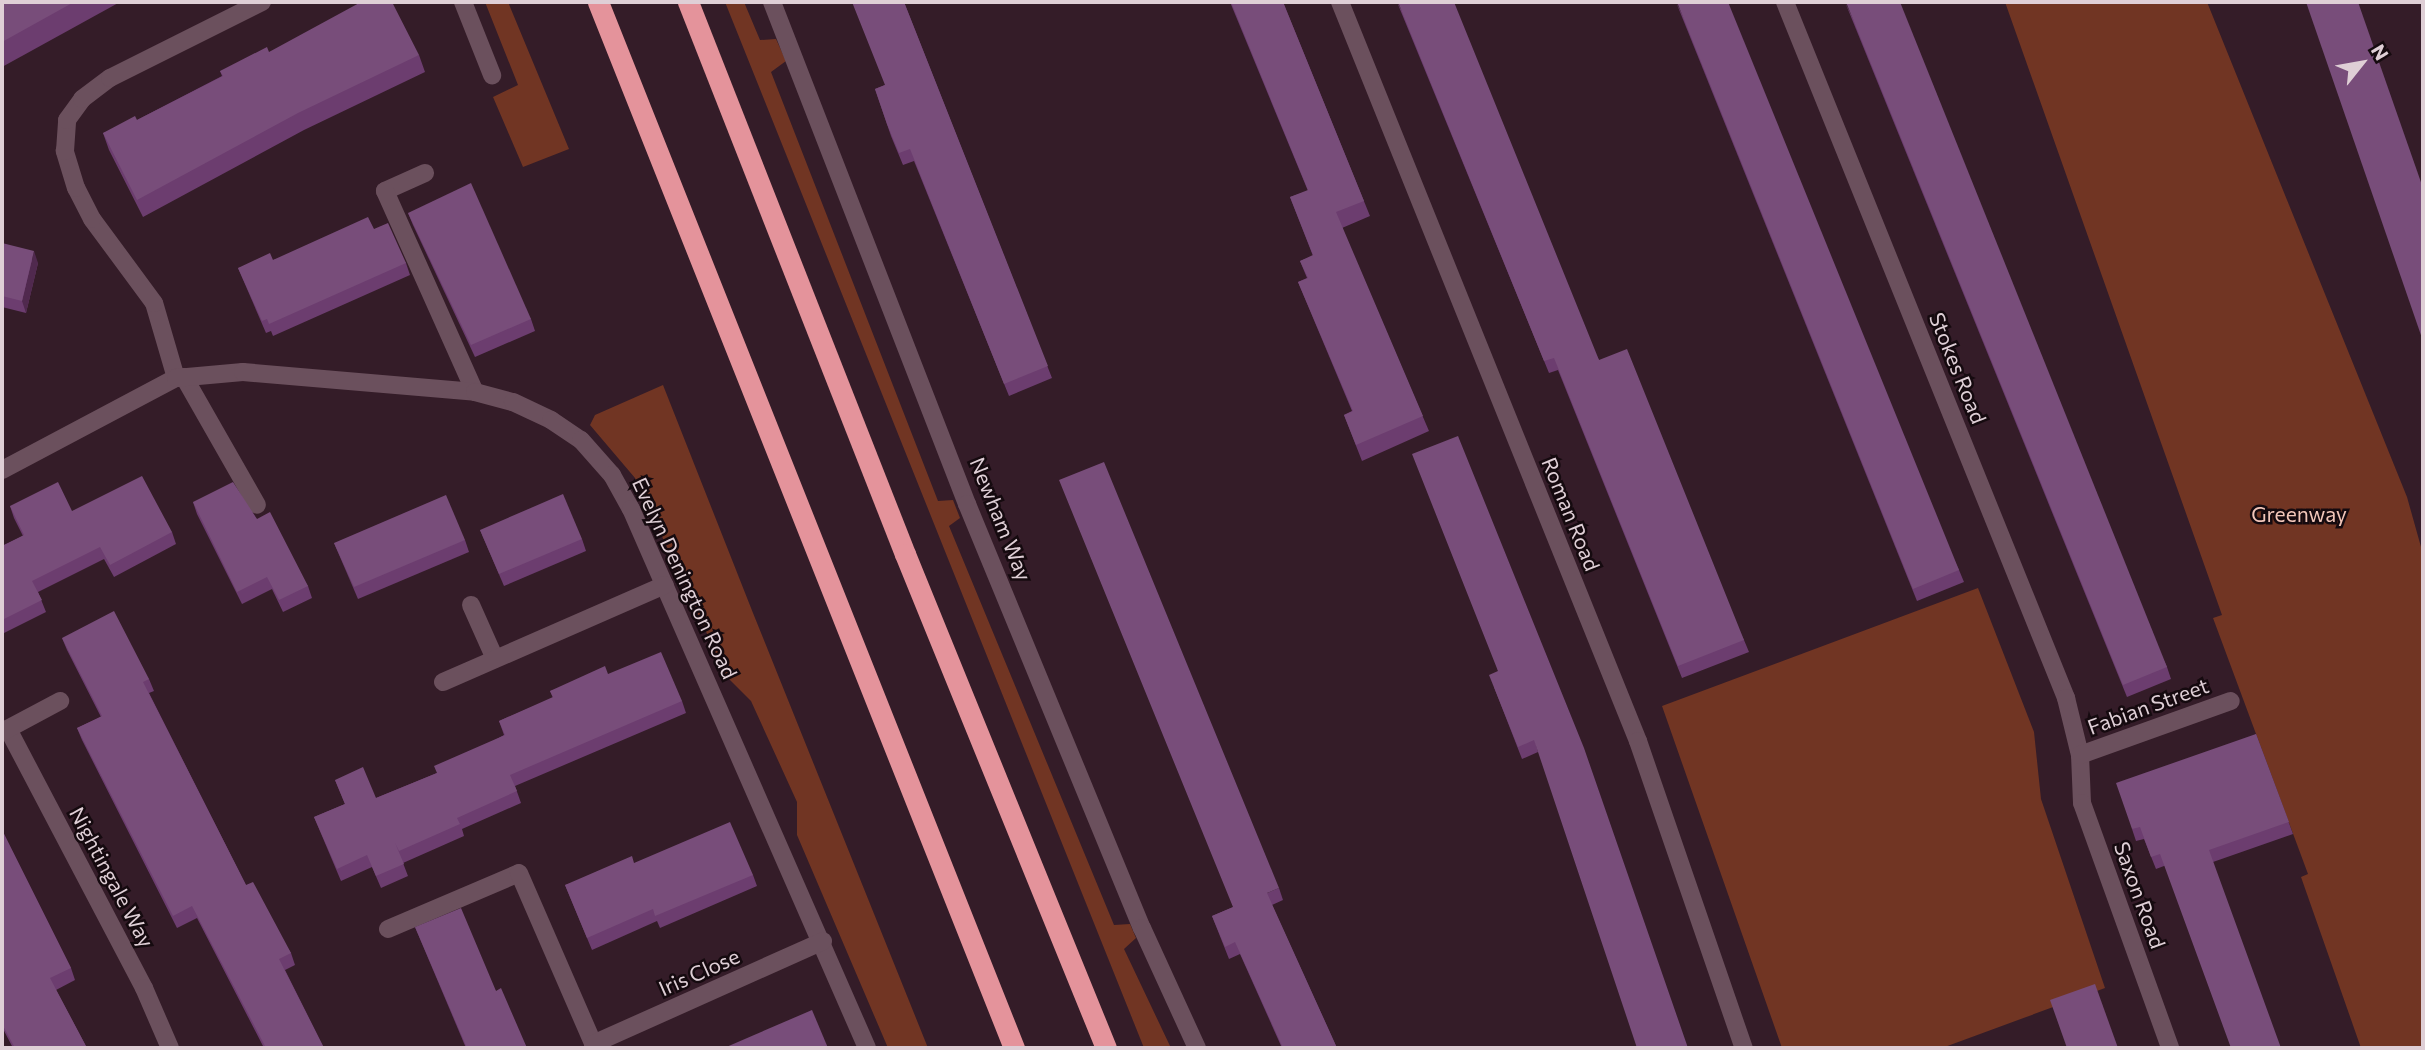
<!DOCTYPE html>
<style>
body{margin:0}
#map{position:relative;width:2425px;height:1050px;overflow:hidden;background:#341c28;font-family:Commissioner,sans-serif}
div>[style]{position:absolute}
.green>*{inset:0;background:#713523}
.minor>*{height:18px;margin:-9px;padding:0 9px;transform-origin:9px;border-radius:9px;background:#6b505d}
.highway>*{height:21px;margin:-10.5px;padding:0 10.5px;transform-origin:10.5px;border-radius:10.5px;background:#e4939b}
.wall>*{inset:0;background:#6c3d6f}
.shaded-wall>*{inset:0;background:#50294e}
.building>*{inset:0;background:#784d7a}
span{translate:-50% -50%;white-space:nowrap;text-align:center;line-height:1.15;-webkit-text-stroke:5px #150a0f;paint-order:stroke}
.street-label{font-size:21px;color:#dfcfd6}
.park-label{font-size:21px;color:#f2c6b9}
.frame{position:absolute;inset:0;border:4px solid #dfcfd6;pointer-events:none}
.north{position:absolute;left:2327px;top:28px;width:70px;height:70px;-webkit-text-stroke:5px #150a0f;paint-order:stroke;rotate:59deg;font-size:19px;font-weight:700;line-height:28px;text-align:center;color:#dfcfd6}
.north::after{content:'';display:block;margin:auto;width:24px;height:32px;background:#dfcfd6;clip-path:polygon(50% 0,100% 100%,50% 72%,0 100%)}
</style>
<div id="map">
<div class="green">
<div style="clip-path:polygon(485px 2px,508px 2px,569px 149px,523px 167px,493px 97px,518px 85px)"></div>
<div style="clip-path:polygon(725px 2px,744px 2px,760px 40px,776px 39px,786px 61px,771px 72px,938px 501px,953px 500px,960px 518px,949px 526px,1114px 925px,1130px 924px,1136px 938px,1124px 949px,1171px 1048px,1144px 1048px)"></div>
<div style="clip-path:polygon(2005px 2px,2207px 2px,2407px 497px,2423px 554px,2423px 1048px,2361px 1048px,2301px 877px,2308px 874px,2213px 618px,2222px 615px)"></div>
<div style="clip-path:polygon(663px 385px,753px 613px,928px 1048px,888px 1048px,797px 835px,797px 802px,751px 701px,727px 677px,635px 478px,590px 425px,595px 415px)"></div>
<div style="clip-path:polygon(1978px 588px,2034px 732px,2041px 799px,2105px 988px,1942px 1048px,1782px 1048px,1662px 706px)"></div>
</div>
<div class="minor">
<div style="left:463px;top:2px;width:79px;rotate:68.3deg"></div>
<div style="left:772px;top:2px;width:539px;rotate:68.77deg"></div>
<div style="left:967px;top:504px;width:459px;rotate:67.6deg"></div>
<div style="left:1142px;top:928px;width:132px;rotate:65.4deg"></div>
<div style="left:1340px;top:2px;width:797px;rotate:68.04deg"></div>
<div style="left:1638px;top:741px;width:325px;rotate:71deg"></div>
<div style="left:1785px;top:2px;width:751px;rotate:68.01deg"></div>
<div style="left:2066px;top:698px;width:59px;rotate:76.2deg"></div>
<div style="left:2080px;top:755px;width:48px;rotate:87.6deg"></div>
<div style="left:2082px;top:803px;width:260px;rotate:70.2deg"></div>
<div style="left:425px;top:173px;width:44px;rotate:155.8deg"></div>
<div style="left:385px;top:191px;width:220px;rotate:65.9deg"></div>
<div style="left:184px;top:377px;width:147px;rotate:60.3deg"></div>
<div style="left:176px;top:378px;width:78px;rotate:-106.3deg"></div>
<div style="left:154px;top:303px;width:104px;rotate:-126.4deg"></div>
<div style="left:92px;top:219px;width:35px;rotate:-117deg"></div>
<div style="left:76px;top:188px;width:39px;rotate:-107deg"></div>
<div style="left:65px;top:151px;width:31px;rotate:-86deg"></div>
<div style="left:67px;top:120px;width:26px;rotate:-54deg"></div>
<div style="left:82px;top:99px;width:35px;rotate:-37deg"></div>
<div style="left:110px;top:78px;width:170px;rotate:-26.6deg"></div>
<div style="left:2px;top:470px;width:197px;rotate:-27.9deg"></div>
<div style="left:176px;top:378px;width:67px;rotate:-5.1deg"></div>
<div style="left:243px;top:372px;width:233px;rotate:4.9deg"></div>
<div style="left:475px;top:392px;width:39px;rotate:15deg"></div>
<div style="left:513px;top:402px;width:42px;rotate:25.3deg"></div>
<div style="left:551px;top:420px;width:36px;rotate:34deg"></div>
<div style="left:581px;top:440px;width:47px;rotate:48.5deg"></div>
<div style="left:612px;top:475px;width:39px;rotate:61deg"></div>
<div style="left:631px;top:509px;width:588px;rotate:66.35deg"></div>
<div style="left:471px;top:605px;width:59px;rotate:66deg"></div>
<div style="left:443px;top:682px;width:242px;rotate:-23.6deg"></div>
<div style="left:8px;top:729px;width:293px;rotate:62.3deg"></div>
<div style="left:144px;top:988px;width:65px;rotate:66.6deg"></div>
<div style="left:2px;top:732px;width:66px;rotate:-28.1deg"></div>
<div style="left:2080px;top:755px;width:160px;rotate:-19.7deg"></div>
<div style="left:388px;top:929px;width:142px;rotate:-23.1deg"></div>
<div style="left:519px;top:873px;width:191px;rotate:66.5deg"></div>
<div style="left:593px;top:1044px;width:252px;rotate:-24.1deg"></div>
</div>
<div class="highway">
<div style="left:598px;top:2px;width:1126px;rotate:68.31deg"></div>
<div style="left:688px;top:2px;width:593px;rotate:68.54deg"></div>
<div style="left:905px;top:554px;width:533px;rotate:67.86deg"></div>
</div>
<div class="wall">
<div style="clip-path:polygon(2px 2px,120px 2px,2px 67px)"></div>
<div style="clip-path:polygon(904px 2px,1052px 378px,1009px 396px,914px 161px,903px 165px,891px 136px,875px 89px,885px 85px)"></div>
<div style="clip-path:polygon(1230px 2px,1283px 2px,1370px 216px,1342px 228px,1429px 431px,1362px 461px,1344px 415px,1352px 411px,1298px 282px,1307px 278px,1300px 261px,1313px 256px,1290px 197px,1308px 191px)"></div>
<div style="clip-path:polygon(1397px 2px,1599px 360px,1744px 640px,1749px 652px,1682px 678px,1558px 370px,1549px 373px)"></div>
<div style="clip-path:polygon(1676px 2px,1959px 570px,1964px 582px,1917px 601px)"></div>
<div style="clip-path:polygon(1845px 2px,2167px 667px,2171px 679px,2127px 697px)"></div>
<div style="clip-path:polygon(419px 55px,425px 72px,304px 130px,143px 217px,109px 150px,103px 133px,137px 120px,222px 76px,220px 71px)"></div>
<div style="clip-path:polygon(408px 213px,531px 319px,535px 331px,475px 357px,413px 225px)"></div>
<div style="clip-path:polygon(374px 229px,406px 263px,410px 275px,273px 336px,271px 331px,266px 333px,238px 268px,273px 260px)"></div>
<div style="clip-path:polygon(2px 243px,38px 263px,26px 313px,2px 307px)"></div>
<div style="clip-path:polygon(1458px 436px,1538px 752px,1522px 759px,1494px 687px,1498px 671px)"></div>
<div style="clip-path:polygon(193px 502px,257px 519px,308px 586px,312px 598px,283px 612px,272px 589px,242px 604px,197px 514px)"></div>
<div style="clip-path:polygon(10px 506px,72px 511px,172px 532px,176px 544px,114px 577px,104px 559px,38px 592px,46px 612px,2px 634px,2px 546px,23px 536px,14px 518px)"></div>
<div style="clip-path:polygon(480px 530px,582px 539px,586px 551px,504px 586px)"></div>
<div style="clip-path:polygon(465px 540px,469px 552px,358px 599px,334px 543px)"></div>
<div style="clip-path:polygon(62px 638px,149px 679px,154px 691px,149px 693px,246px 885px,291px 953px,295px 965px,285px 970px,324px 1048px,264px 1048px,197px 918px,177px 928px,82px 740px,77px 728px,101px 717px,67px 650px)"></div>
<div style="clip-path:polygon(608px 674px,682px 701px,686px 713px,515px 786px,521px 803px,462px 829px,464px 836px,403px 863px,408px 876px,381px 888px,372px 867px,341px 881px,314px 817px,345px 804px,335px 780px,376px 798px,437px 773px,504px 735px,499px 721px,553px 698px,550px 691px)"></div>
<div style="clip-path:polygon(2256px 734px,2293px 834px,2213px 862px,2164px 866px,2156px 869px,2144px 839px,2136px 841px,2132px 829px)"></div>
<div style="clip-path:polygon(2px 830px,71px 968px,75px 980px,56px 990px,87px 1048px,13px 1048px,2px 1027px)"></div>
<div style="clip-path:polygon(634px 863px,753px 875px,757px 886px,660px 928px,657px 921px,592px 950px,565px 885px)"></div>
<div style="clip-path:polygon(1279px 888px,1283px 900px,1272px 905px,1337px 1048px,1282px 1048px,1240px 954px,1229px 959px,1212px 916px)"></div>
<div style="clip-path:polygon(415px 927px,496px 991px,527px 1048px,466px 1048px)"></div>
</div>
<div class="shaded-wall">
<div style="clip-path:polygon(34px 251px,38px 263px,26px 313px,22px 301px)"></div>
</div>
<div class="building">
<div style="clip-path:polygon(2px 2px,74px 2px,2px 42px)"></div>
<div style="clip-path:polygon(361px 2px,392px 2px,419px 55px,298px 113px,137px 200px,103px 133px,135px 116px,137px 120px,223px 76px,220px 71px,267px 47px,269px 52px)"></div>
<div style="clip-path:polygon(852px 2px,904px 2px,1048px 366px,1004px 384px,910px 149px,899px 153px,887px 124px,875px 89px,885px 85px)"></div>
<div style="clip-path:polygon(1231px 2px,1283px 2px,1364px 201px,1336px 212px,1423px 416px,1356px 445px,1344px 415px,1353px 411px,1298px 282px,1308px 278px,1300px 261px,1313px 255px,1290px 197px,1308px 190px)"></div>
<div style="clip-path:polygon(1398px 2px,1454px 2px,1599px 360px,1627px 349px,1744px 640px,1678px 666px,1554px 358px,1544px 361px)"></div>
<div style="clip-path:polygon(1677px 2px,1728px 2px,1959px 570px,1913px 589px)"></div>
<div style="clip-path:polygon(1846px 2px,1900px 2px,2167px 667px,2123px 685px)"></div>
<div style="clip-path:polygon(2306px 2px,2358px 2px,2423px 188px,2423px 341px)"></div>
<div style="clip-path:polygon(471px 183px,531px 319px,471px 345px,408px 213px)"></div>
<div style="clip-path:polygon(368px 217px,374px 229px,388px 223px,406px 263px,269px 324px,267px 319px,262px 321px,238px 268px,270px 253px,273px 260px)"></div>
<div style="clip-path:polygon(2px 243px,34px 251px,22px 301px,2px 296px)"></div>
<div style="clip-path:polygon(1458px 436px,1584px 748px,1688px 1048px,1637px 1048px,1534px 740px,1518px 747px,1489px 675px,1498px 671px,1412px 454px)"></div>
<div style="clip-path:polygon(1104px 462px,1279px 888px,1267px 893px,1337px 1048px,1283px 1048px,1235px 942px,1225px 947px,1212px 916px,1233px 907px,1059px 480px)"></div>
<div style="clip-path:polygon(142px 476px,172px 532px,110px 565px,100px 547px,32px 581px,42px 600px,2px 620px,2px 546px,24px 535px,10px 506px,58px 482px,72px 511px)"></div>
<div style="clip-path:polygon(233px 482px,257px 519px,270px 512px,308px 586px,279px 600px,267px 577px,237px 592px,193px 502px)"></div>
<div style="clip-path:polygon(563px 494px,582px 539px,499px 574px,480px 530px)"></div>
<div style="clip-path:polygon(446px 495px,465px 540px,354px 587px,334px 543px)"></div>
<div style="clip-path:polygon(114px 611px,149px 679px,143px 682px,246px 885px,253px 882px,291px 953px,279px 959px,324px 1048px,266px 1048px,192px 906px,173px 916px,77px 728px,102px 716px,62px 638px)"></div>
<div style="clip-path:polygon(661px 652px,682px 701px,510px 775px,517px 791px,457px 818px,460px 824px,399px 851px,395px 843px,404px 864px,376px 876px,367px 855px,337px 869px,314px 817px,345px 804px,335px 780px,363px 767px,376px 798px,437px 773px,434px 766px,505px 735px,499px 721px,553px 697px,550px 691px,605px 666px,608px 674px)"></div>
<div style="clip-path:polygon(2256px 734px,2289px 822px,2209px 850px,2281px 1048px,2231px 1048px,2160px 854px,2151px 857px,2140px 827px,2132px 829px,2116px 783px)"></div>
<div style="clip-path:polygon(730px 822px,753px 875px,655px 916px,653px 909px,587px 938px,565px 885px,632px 856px,634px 863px)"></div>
<div style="clip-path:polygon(2px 830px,71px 968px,50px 978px,87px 1048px,15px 1048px,2px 1024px,2px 1010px,3px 1009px,2px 1005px)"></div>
<div style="clip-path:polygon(461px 908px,496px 991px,501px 988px,527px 1048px,467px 1048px,415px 927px)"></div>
<div style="clip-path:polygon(2095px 984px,2118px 1048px,2067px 1048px,2050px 1000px)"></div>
<div style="clip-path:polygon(812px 1010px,828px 1048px,724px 1048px)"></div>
</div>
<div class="street-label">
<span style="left:1958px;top:368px;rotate:68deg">Stokes Road</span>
<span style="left:1571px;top:514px;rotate:68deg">Roman Road</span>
<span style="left:1001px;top:519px;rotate:68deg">Newham Way</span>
<span style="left:685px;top:578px;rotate:65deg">Evelyn Denington Road</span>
<span style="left:2148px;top:706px;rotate:-20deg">Fabian Street</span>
<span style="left:112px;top:877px;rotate:62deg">Nightingale Way</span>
<span style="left:2140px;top:895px;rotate:70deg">Saxon Road</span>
<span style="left:699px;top:972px;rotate:-24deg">Iris Close</span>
</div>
<div class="park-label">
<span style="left:2299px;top:514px">Greenway</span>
</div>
<div class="frame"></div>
<div class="north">N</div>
</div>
